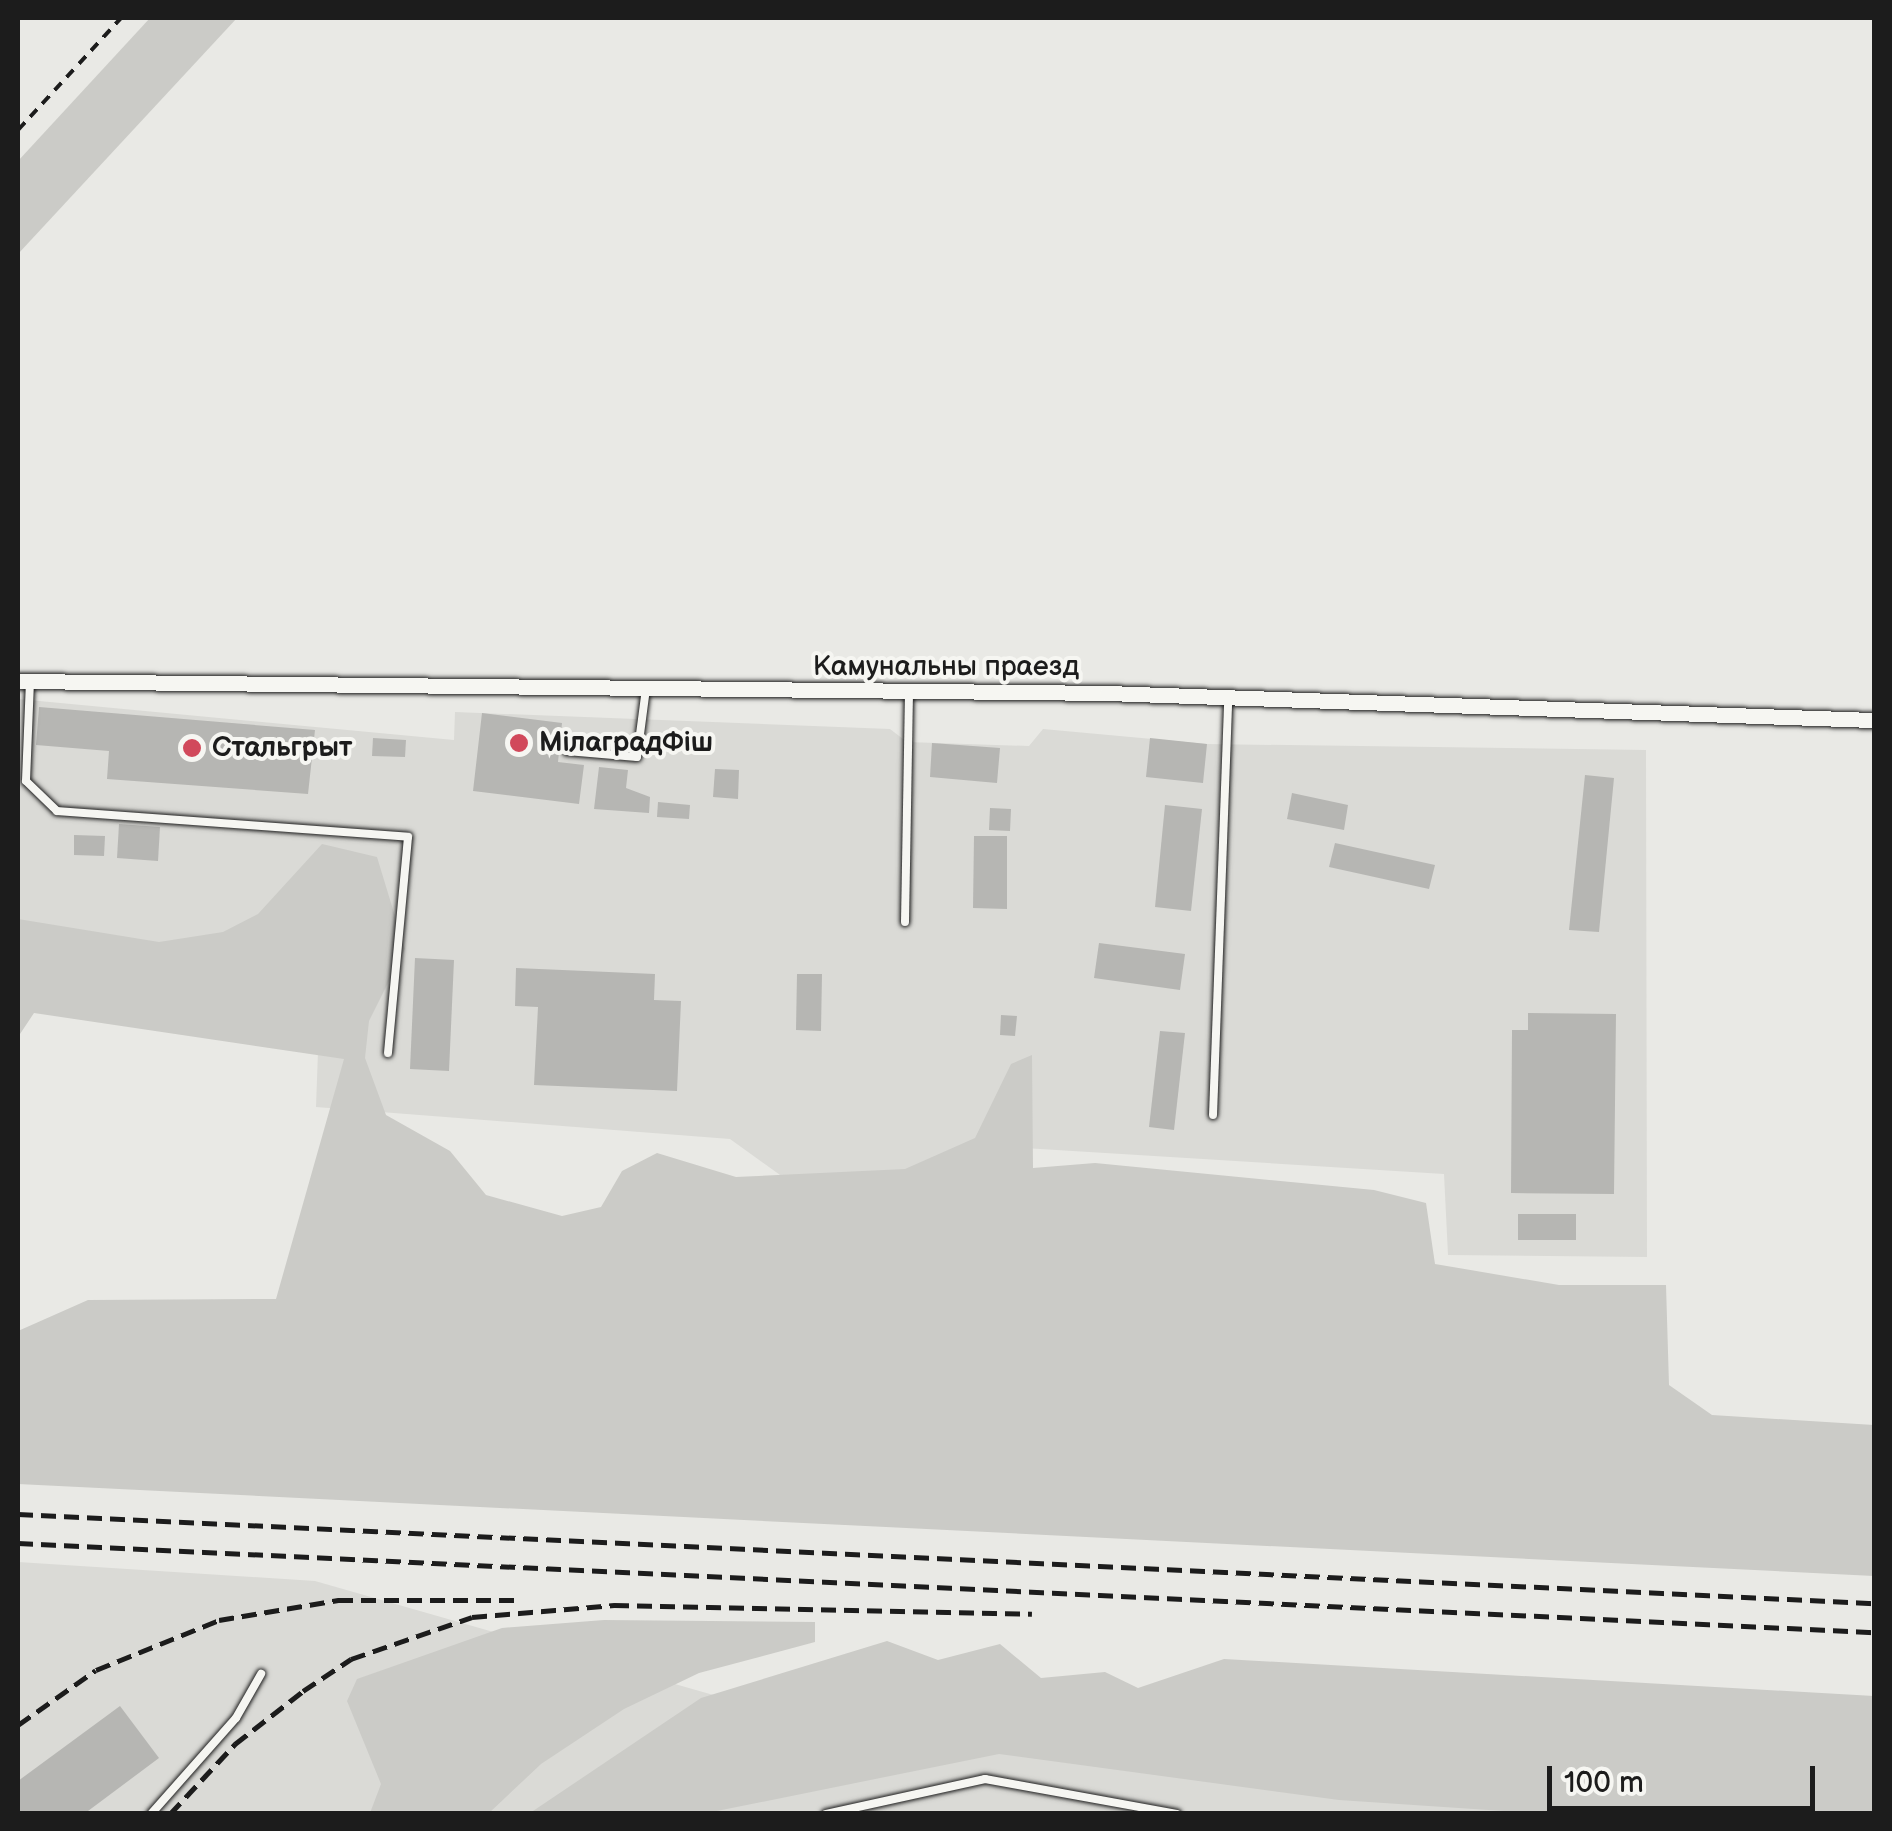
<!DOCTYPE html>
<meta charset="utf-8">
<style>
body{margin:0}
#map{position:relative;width:1892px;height:1831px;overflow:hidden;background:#e9e9e5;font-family:"Balsamiq Sans",sans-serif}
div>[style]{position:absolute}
.built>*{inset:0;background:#dadad6}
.green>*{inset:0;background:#cbcbc7}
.building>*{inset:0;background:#b6b6b3}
.path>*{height:4px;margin-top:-2px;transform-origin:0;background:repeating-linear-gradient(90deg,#1c1c1c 0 10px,transparent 0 18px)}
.roads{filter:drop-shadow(0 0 2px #1c1c1c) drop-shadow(0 0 2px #1c1c1c)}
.lane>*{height:8px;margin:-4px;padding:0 4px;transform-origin:4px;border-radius:4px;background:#f6f6f2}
.street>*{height:15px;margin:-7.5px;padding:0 7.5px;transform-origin:7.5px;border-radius:7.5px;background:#f6f6f2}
.rail>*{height:5px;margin-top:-2.5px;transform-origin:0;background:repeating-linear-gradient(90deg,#1c1c1c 0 15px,transparent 0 23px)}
.dots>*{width:28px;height:28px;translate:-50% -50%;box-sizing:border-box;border:5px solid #f6f6f2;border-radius:50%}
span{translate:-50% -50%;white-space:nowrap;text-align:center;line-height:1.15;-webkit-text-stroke:8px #f6f6f2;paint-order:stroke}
.street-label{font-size:28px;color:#1c1c1c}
.poi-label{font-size:28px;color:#1c1c1c;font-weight:700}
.left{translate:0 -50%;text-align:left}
.frame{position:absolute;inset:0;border:20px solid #1c1c1c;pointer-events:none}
.scale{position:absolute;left:1547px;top:1766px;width:268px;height:45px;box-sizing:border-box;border:5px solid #1c1c1c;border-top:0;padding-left:12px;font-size:30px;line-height:35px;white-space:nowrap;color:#1c1c1c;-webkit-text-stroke:8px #f6f6f2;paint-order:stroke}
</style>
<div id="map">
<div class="built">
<div style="clip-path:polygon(18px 699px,454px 740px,455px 712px,890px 729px,907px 742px,1029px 746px,1043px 729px,1207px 744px,1646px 750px,1647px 1257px,1448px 1255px,1444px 1174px,1024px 1148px,801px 1190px,730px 1139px,316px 1107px,320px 996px,18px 936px)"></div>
<div style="clip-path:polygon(18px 1562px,315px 1581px,881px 1743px,1874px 1813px,18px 1813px)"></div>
</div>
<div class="green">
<div style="clip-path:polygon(150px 18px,237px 18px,18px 254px,18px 161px)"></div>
<div style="clip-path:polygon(322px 844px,377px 857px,405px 949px,369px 1021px,365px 1058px,386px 1115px,450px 1151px,486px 1195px,562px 1216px,601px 1207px,622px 1171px,657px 1153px,736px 1177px,905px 1169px,975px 1138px,1011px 1064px,1032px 1055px,1033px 1168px,1095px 1163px,1374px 1190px,1426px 1203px,1435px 1264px,1559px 1285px,1666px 1285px,1669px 1385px,1712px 1415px,1874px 1425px,1874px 1576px,18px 1484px,18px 1331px,88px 1300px,276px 1299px,344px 1059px,34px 1013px,18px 1037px,18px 919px,159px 942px,223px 932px,258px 914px)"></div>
<div style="clip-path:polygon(604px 1620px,815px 1622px,815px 1642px,699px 1673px,624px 1709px,541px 1764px,489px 1813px,370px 1813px,381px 1784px,347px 1701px,357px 1679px,502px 1628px)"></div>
<div style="clip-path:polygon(887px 1641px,938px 1660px,1000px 1644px,1041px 1678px,1105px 1672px,1138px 1688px,1224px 1659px,1874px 1696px,1874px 1813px,1533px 1813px,1339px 1800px,999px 1754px,707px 1813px,530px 1813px,701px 1698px)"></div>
</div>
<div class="building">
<div style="clip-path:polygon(39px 707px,315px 730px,308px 794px,107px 779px,109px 751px,36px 745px)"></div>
<div style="clip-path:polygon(482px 713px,562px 723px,558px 762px,584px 765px,579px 804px,473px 791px)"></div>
<div style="clip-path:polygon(373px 738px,406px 740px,405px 757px,372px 756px)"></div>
<div style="clip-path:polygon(1150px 738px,1207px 744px,1203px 783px,1146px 777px)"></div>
<div style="clip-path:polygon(932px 743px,1000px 748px,997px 783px,930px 777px)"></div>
<div style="clip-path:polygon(599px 767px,628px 770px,626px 788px,650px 797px,649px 813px,594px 809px)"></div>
<div style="clip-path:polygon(715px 769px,739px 770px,738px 799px,713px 797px)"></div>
<div style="clip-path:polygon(1585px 775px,1614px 778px,1599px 932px,1569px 930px)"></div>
<div style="clip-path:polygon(1292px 793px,1348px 805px,1344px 830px,1287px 819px)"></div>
<div style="clip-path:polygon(658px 802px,690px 805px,689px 819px,657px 817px)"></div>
<div style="clip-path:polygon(1165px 805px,1202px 809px,1191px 911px,1155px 907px)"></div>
<div style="clip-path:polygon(990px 808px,1011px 809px,1010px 831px,989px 830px)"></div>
<div style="clip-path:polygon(119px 824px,160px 827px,158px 861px,117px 858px)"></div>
<div style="clip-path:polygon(74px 835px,105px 836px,104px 856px,74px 855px)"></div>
<div style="clip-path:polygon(974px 836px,1007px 836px,1007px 909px,973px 908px)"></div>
<div style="clip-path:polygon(1335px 843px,1435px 865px,1429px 889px,1329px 867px)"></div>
<div style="clip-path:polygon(1099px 943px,1185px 954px,1180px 990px,1094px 978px)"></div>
<div style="clip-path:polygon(415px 958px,454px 960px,449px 1071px,410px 1069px)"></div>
<div style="clip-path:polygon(516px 968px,655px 974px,654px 1000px,681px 1001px,677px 1091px,534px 1085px,538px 1007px,515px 1006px)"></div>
<div style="clip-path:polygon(797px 974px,822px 974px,821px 1031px,796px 1030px)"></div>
<div style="clip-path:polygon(1528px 1013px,1616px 1014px,1614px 1194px,1511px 1193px,1512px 1030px,1528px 1030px)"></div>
<div style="clip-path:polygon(1001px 1015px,1017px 1016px,1015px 1036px,1000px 1035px)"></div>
<div style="clip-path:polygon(1160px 1031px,1185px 1033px,1174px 1130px,1149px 1127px)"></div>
<div style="clip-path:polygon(1518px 1214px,1576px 1214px,1576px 1240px,1518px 1240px)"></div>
<div style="clip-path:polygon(120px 1706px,159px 1758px,84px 1814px,18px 1814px,18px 1781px)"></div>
</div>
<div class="path">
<div style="left:18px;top:130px;width:152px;rotate:-47.4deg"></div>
</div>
<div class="roads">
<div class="lane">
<div style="left:30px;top:681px;width:100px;rotate:92.3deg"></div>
<div style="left:26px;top:781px;width:43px;rotate:44.1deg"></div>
<div style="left:57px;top:811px;width:352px;rotate:4.2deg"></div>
<div style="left:408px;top:837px;width:217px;rotate:95.3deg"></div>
<div style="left:567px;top:751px;width:70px;rotate:4.9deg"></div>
<div style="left:637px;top:757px;width:69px;rotate:-82.5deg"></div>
<div style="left:905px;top:922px;width:228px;rotate:-89deg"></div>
<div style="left:1213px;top:1115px;width:417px;rotate:-87.9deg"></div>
<div style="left:151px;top:1814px;width:128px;rotate:-48.5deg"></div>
<div style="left:236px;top:1718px;width:51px;rotate:-60.4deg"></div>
<div style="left:826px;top:1814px;width:163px;rotate:-12.4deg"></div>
<div style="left:985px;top:1779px;width:195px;rotate:10.3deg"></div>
</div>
<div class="street">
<div style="left:18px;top:681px;width:1089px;rotate:0.63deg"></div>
<div style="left:1107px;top:693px;width:767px;rotate:2.02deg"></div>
</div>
</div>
<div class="rail">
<div style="left:18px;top:1514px;width:1858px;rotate:2.75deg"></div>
<div style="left:18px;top:1543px;width:1858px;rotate:2.75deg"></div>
<div style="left:18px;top:1725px;width:95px;rotate:-35.2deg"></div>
<div style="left:96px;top:1670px;width:133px;rotate:-22.1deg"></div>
<div style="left:219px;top:1620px;width:121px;rotate:-9.5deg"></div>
<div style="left:338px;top:1600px;width:178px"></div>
<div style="left:170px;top:1814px;width:96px;rotate:-47.1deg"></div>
<div style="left:235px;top:1744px;width:86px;rotate:-37.9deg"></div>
<div style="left:303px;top:1691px;width:58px;rotate:-33.7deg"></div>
<div style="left:351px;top:1659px;width:128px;rotate:-19.1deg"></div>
<div style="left:472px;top:1617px;width:143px;rotate:-4.8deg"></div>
<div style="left:614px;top:1605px;width:418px;rotate:1.2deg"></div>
</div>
<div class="dots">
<div style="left:519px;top:743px;background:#d1495b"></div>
<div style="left:192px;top:748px;background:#d1495b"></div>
</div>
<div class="street-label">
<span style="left:946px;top:667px">Камунальны праезд</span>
</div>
<div class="poi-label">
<span class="left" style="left:539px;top:743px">МілаградФіш</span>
<span class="left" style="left:212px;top:748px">Стальгрыт</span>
</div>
<div class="frame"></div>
<div class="scale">100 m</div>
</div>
